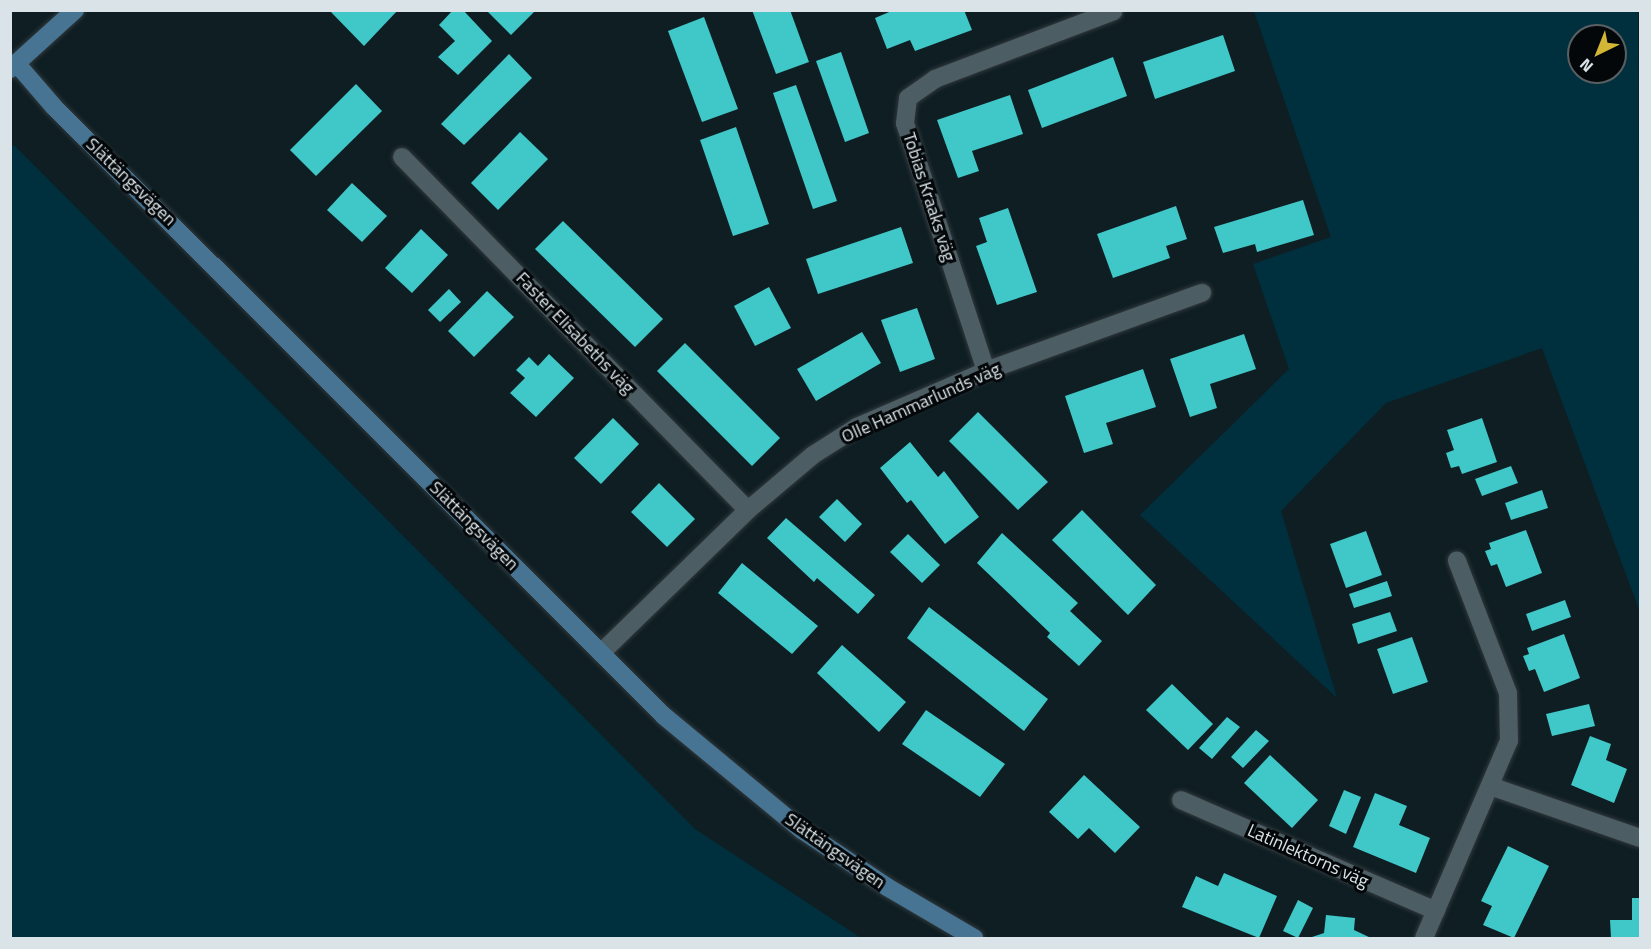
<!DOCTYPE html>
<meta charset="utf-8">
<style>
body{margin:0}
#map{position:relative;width:1651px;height:949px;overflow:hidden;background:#0e1e23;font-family:"Titillium Web",sans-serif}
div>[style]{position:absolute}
.green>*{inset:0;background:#00303d}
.building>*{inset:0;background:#40c7c8}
.roads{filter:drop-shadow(0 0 2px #30383c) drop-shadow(0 0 2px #30383c)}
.street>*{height:18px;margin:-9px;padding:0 9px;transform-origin:9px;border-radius:9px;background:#4c5d63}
.secondary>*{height:18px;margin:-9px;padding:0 9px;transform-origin:9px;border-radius:9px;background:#477492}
span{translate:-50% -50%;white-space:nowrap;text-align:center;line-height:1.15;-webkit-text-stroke:6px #030709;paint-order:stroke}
.street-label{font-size:18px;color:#dae4e8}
.frame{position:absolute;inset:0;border:12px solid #dae4e8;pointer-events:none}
.north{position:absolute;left:1567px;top:24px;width:60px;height:60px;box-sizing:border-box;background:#030709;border:2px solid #595f62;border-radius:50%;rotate:223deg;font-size:16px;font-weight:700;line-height:24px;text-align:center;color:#dae4e8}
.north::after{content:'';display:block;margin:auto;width:21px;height:27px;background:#d3b635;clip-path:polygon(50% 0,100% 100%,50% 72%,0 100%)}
</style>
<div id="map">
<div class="green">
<div style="clip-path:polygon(evenodd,1254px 11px,1638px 11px,1640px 612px,1542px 348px,1386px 403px,1281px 511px,1337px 698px,1140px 515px,1289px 369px,1253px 264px,1331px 237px,1254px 11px,1579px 36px,1615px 36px,1615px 72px,1579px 72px,1579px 36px)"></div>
<div style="clip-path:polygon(14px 145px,695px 829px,861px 938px,11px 938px,10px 148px)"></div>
</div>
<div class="building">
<div style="clip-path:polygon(329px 10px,398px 10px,364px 46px)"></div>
<div style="clip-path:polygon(453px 10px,463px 10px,492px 41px,458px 75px,438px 57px,455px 41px,439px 25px)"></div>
<div style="clip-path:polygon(486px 10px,536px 10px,511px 35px)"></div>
<div style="clip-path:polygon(752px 10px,790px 10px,809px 62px,776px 74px)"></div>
<div style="clip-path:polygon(894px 10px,964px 10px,972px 30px,915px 51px,910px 40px,887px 49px,875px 18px)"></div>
<div style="clip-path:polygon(704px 17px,738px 109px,702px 122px,668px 31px)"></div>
<div style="clip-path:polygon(1223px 35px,1235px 71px,1155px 99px,1143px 62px)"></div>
<div style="clip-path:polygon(841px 52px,869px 133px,845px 142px,816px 61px)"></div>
<div style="clip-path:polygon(509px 54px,532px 78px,464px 145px,441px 124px)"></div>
<div style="clip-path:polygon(1113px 57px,1127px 96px,1042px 128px,1028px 90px)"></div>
<div style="clip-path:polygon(356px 84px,382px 111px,316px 176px,290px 150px)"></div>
<div style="clip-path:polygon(796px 85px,837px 201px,813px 209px,773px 93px)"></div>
<div style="clip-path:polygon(1010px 95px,1023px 134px,972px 151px,979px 171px,958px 178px,937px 120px)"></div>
<div style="clip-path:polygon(736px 127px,769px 224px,733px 236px,700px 140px)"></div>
<div style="clip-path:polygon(520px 132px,548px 159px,498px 210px,471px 183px)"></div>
<div style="clip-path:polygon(352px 183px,387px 216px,362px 242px,327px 210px)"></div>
<div style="clip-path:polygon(1303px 200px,1314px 235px,1257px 252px,1255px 244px,1223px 253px,1214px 227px)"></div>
<div style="clip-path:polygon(1176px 206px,1187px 239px,1166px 246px,1170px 258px,1113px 278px,1097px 234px)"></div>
<div style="clip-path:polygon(1008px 208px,1037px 292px,997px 305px,976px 246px,987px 242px,979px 218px)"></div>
<div style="clip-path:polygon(563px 221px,663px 319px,635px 347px,535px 249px)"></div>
<div style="clip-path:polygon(901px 227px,913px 263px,818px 294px,806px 259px)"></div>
<div style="clip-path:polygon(421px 229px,448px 255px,412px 293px,385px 268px)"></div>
<div style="clip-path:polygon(769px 287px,791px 328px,755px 346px,734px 306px)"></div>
<div style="clip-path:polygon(449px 289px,461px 302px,440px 322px,428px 310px)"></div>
<div style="clip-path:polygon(487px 291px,514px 317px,474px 357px,448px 331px)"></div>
<div style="clip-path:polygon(917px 308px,935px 359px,900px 372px,881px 320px)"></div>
<div style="clip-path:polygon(862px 332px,881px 363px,816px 401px,797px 369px)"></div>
<div style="clip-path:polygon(1244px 334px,1256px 369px,1210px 384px,1217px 408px,1190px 417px,1170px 359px)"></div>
<div style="clip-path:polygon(685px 343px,780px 438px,752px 466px,657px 371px)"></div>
<div style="clip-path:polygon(549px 354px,574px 378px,536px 417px,510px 393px,525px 378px,516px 370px,529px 357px,538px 366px)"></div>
<div style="clip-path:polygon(1143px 369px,1156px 407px,1106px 423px,1113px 444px,1084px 453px,1065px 396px)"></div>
<div style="clip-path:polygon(978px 412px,1048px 482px,1018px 510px,949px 441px)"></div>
<div style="clip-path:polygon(613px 418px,639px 444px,601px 484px,574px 458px)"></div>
<div style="clip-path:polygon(1482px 418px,1497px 462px,1462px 474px,1459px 466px,1451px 468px,1446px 453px,1454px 450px,1447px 430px)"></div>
<div style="clip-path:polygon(910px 442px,938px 477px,944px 471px,979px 517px,945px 544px,911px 500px,907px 503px,880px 468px)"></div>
<div style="clip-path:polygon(1511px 466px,1518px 483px,1482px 496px,1475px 479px)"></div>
<div style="clip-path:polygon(659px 483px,695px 519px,667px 547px,631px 512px)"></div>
<div style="clip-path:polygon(1542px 490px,1548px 508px,1511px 520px,1505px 503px)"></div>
<div style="clip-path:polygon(837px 499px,862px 524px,845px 542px,819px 517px)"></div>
<div style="clip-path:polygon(1082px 510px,1156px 585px,1128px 615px,1052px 540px)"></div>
<div style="clip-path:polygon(786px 518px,875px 595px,858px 614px,817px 578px,814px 582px,767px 538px)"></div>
<div style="clip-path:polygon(1526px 530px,1542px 573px,1506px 587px,1497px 564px,1491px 566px,1485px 551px,1491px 549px,1489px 543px)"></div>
<div style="clip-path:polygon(1366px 531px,1382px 575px,1346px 588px,1330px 544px)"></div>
<div style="clip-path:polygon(1002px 533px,1078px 603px,1070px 611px,1102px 641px,1079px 666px,1047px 637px,1050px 633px,977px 563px)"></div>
<div style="clip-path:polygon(908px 534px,940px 565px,922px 583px,890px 552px)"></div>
<div style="clip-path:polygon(742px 563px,818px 626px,792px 654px,718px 593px)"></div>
<div style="clip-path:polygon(1387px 581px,1392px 596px,1354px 608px,1349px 594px)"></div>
<div style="clip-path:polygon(1565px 600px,1571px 617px,1532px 631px,1526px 614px)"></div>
<div style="clip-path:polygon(929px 607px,1048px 699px,1024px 731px,907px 638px)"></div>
<div style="clip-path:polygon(1390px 612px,1397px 631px,1358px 644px,1352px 624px)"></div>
<div style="clip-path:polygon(1564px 634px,1580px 678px,1544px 692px,1535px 669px,1529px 671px,1523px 656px,1529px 654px,1527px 648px)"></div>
<div style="clip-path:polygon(1412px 637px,1428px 682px,1393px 694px,1377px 649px)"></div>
<div style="clip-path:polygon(842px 645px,906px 702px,879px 732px,817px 673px)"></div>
<div style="clip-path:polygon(1172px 684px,1213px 724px,1188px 750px,1146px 710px)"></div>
<div style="clip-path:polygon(1589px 704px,1595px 726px,1552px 736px,1546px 714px)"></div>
<div style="clip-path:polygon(926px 710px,1005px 764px,980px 797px,902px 744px)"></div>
<div style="clip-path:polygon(1227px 717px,1240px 727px,1212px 759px,1199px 748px)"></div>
<div style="clip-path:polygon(1256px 730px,1269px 741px,1243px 768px,1231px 757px)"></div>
<div style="clip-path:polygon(1590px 736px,1611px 744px,1606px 760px,1627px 769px,1614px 803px,1571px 785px)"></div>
<div style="clip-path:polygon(1270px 755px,1318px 800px,1292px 828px,1244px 783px)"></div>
<div style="clip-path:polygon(1084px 775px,1140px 827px,1115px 853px,1089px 828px,1078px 839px,1049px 812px)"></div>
<div style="clip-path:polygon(1344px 790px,1361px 797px,1346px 834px,1329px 826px)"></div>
<div style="clip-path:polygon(1375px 793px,1407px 806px,1399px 825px,1430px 838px,1416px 873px,1353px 847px)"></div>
<div style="clip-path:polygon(1508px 846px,1549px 866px,1514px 938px,1483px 925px,1492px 906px,1481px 901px)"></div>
<div style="clip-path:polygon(1224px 873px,1277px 896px,1259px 938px,1182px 907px,1196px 876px,1218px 886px)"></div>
<div style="clip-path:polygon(1632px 898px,1640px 898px,1640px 938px,1611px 938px,1610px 920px,1632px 920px)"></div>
<div style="clip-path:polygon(1298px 900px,1313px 908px,1298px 938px,1283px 931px)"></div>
<div style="clip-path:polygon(1326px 915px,1355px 918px,1354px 930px,1371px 938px,1309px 938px,1324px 933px)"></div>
</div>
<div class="roads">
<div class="street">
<div style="left:402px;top:157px;width:494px;rotate:45.6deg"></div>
<div style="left:986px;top:371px;width:261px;rotate:-108.1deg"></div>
<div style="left:905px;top:123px;width:25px;rotate:-83deg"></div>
<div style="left:908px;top:98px;width:33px;rotate:-35deg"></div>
<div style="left:935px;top:79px;width:191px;rotate:-20.8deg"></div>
<div style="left:601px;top:653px;width:205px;rotate:-44.2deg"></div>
<div style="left:748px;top:510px;width:85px;rotate:-40.2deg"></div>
<div style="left:813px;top:455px;width:52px;rotate:-32.5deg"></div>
<div style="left:857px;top:427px;width:141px;rotate:-23.5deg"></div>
<div style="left:986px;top:371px;width:230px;rotate:-19.9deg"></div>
<div style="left:1490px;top:786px;width:159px;rotate:19.1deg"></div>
<div style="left:1181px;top:800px;width:278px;rotate:23.5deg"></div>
<div style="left:1424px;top:938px;width:215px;rotate:-66.7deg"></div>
<div style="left:1509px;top:741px;width:48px;rotate:-91.2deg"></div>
<div style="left:1508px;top:693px;width:142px;rotate:-111.1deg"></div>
</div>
<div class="secondary">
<div style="left:17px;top:64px;width:57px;rotate:49.3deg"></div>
<div style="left:54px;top:107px;width:862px;rotate:44.95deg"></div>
<div style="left:664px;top:716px;width:179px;rotate:39.6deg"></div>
<div style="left:802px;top:830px;width:102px;rotate:33.8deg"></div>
<div style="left:887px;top:887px;width:101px;rotate:30.4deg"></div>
<div style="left:10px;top:69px;width:88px;rotate:-42.2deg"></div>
</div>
</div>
<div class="street-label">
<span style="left:131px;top:182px;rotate:44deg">Slättängsvägen</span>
<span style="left:929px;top:197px;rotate:72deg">Tobias Kraaks väg</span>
<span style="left:575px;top:333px;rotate:46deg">Faster Elisabeths väg</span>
<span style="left:921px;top:403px;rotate:-24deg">Olle Hammarlunds väg</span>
<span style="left:474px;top:526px;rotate:45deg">Slättängsvägen</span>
<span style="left:835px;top:851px;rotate:35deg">Slättängsvägen</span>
<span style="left:1308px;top:856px;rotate:24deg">Latinlektorns väg</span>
</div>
<div class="frame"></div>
<div class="north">N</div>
</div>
